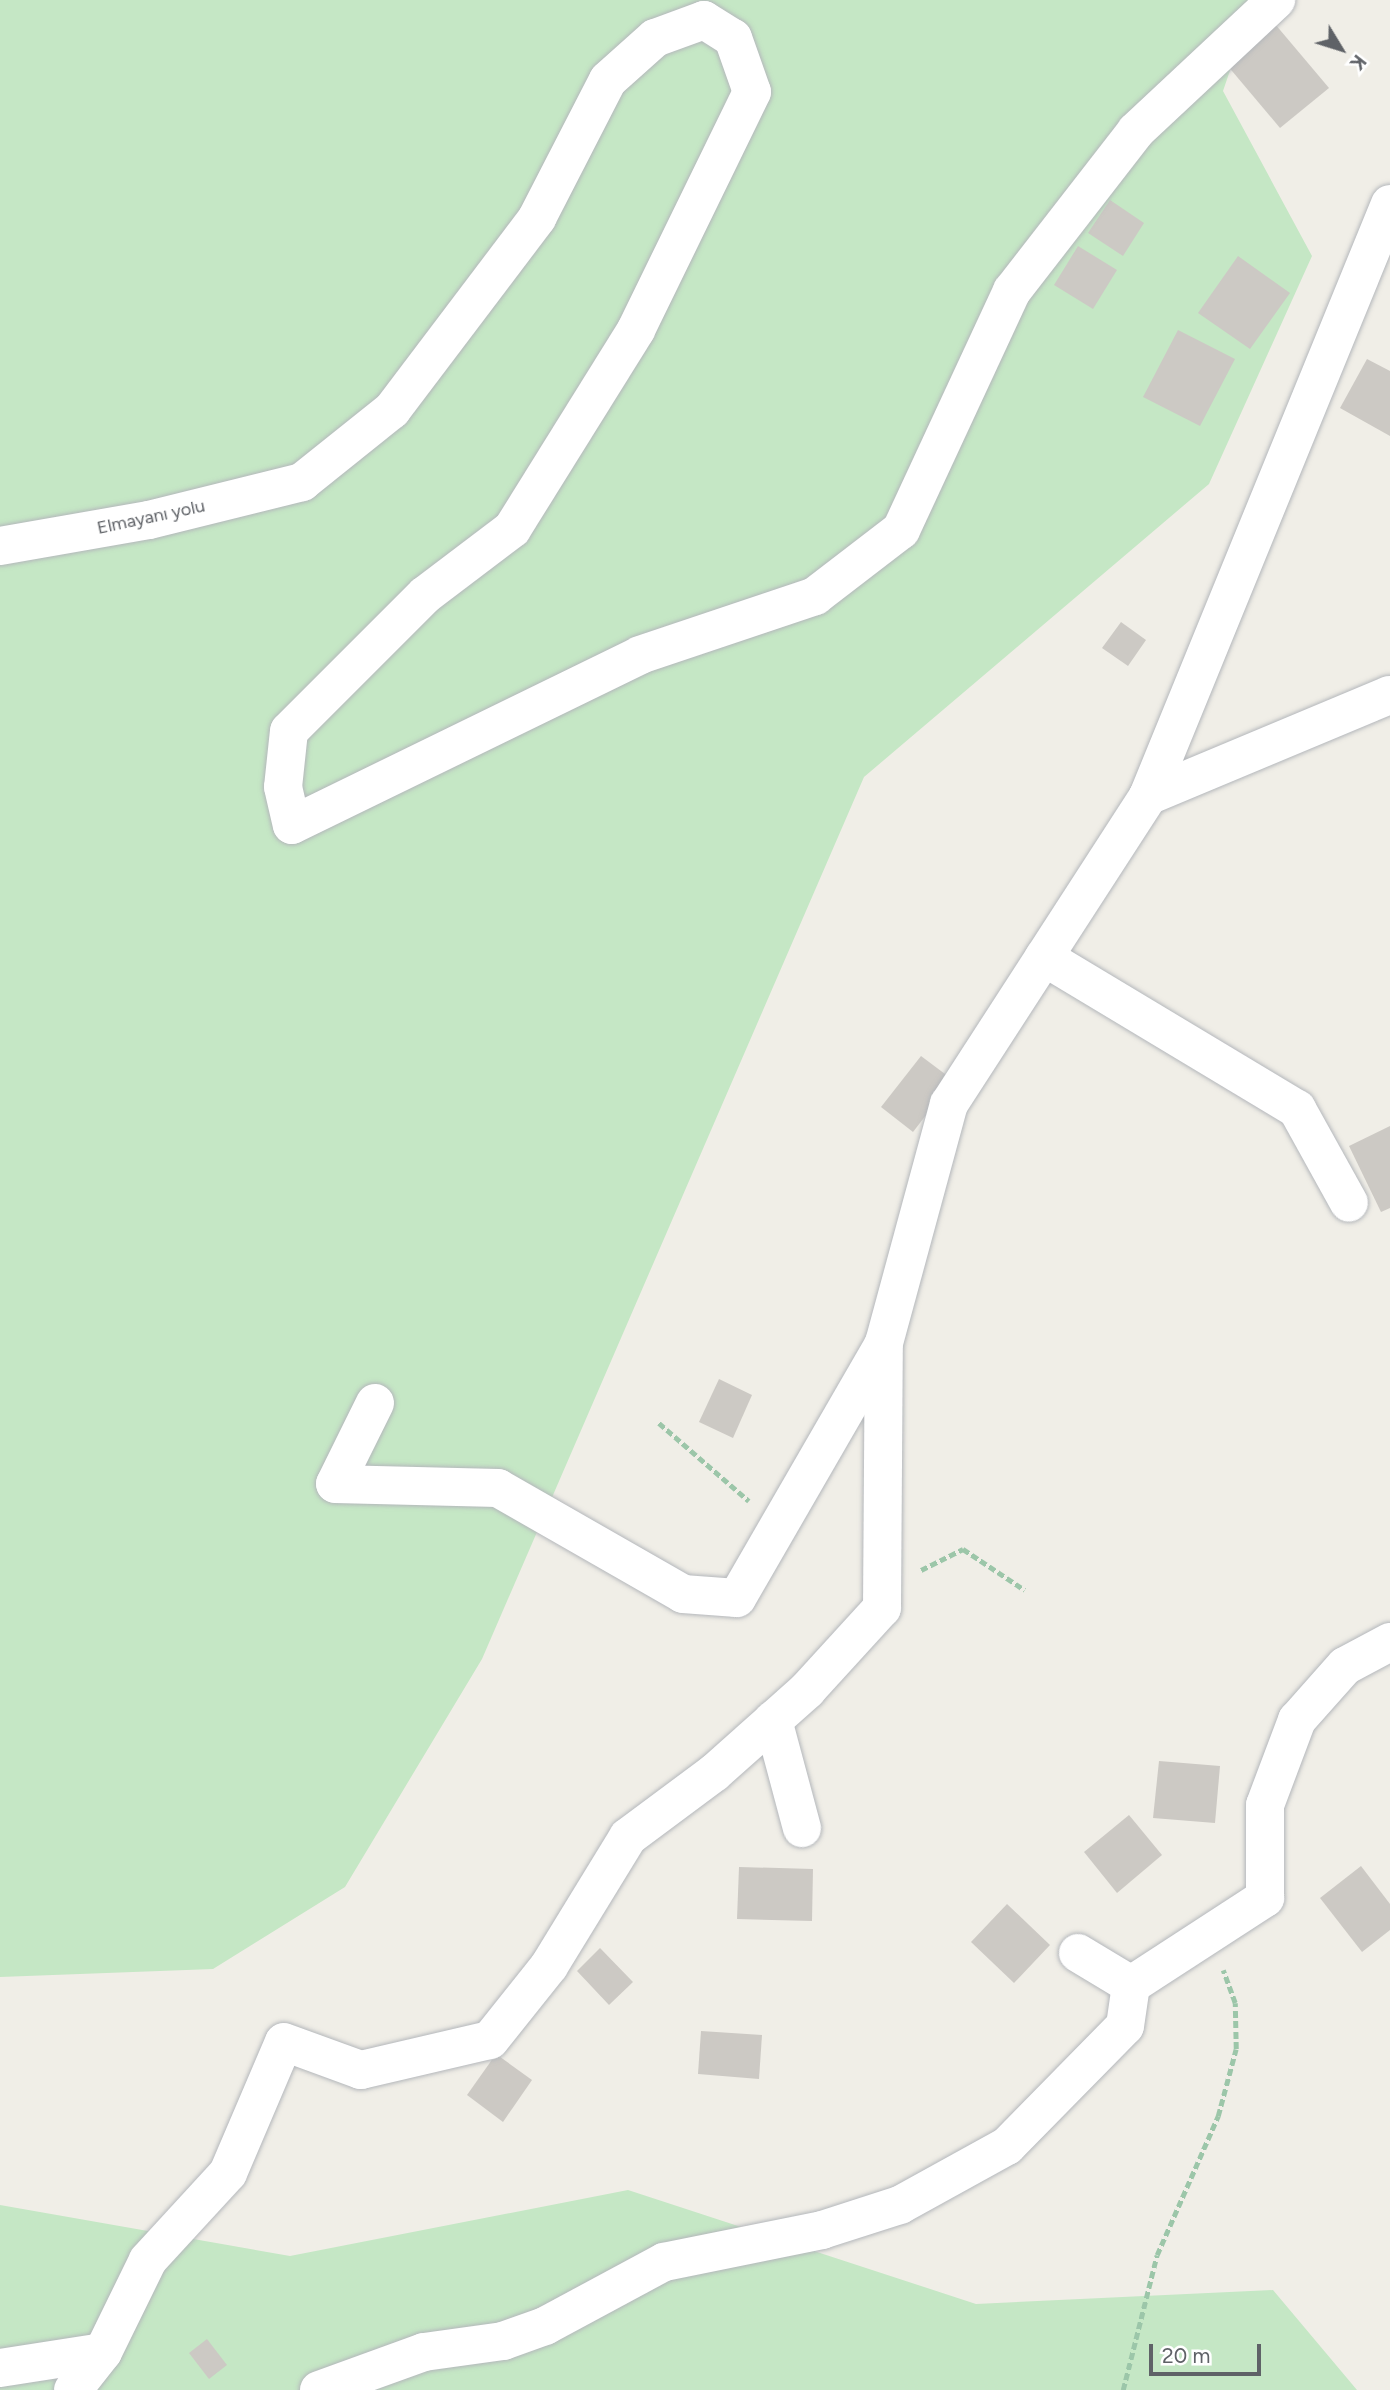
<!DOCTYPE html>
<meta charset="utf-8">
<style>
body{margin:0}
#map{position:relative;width:1390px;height:2390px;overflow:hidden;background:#f0eee7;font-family:Figtree,sans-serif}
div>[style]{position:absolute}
.green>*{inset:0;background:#c5e7c5}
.building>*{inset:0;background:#ccc9c4}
.path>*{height:4.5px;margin-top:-2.25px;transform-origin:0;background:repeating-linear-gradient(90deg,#9cc6a9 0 7px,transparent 0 10.5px)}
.roads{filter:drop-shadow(0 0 2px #b4b7bb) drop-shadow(0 0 2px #b4b7bb)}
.minor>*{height:38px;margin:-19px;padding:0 19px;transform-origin:19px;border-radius:19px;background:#fff}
span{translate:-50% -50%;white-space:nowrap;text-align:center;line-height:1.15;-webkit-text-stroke:7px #fff;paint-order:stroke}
.street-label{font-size:18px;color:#5f6267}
.north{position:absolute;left:1306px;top:14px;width:70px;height:70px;-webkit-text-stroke:5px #fff;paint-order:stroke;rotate:128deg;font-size:19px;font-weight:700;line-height:28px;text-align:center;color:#5f6267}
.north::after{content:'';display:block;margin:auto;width:24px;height:32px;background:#5f6267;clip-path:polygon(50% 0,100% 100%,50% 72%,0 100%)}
.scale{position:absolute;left:1149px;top:2344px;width:112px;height:32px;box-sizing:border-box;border:4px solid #5f6267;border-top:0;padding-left:9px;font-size:21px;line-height:24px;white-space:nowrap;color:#5f6267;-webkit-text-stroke:5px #fff;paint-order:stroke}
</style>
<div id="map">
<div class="green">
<div style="clip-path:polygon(0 0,1254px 0,1223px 91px,1312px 256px,1209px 484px,864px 777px,482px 1659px,345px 1887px,213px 1969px,0 1977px)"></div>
<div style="clip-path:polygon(628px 2190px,976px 2304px,1273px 2290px,1357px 2390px,0 2390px,0 2205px,290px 2256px)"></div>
</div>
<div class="building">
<div style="clip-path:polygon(1275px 24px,1329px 88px,1280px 128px,1227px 65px)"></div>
<div style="clip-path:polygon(1110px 200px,1144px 223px,1123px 256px,1088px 233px)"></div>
<div style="clip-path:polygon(1078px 246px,1117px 270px,1093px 309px,1054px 285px)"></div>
<div style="clip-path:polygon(1238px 256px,1290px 293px,1250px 349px,1198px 313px)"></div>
<div style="clip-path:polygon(1178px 330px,1235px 359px,1200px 426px,1143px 397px)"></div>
<div style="clip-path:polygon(1367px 359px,1390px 371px,1390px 436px,1340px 408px)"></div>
<div style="clip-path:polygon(1121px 622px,1146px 640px,1128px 666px,1102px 648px)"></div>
<div style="clip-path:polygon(921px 1056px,953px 1080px,913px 1132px,881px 1107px)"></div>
<div style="clip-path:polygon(1390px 1126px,1390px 1208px,1381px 1212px,1349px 1146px)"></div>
<div style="clip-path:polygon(719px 1379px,752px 1395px,733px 1438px,699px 1422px)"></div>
<div style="clip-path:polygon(1159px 1761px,1220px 1766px,1215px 1823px,1153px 1818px)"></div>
<div style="clip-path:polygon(1129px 1815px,1162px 1855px,1117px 1893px,1084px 1852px)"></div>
<div style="clip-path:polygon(1361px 1866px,1390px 1904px,1390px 1930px,1362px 1952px,1320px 1898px)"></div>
<div style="clip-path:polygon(739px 1867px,813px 1869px,812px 1921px,737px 1919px)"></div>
<div style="clip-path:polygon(1007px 1904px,1050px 1945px,1014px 1983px,971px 1942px)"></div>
<div style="clip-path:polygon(600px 1948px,633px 1982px,609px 2005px,577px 1971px)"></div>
<div style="clip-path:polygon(701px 2031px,762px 2035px,759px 2079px,698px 2074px)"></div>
<div style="clip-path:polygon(496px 2054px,532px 2080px,503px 2122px,467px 2095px)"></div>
<div style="clip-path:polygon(207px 2339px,227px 2365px,209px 2379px,189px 2353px)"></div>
</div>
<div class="path">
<div style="left:659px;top:1423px;width:119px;rotate:40.9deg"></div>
<div style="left:921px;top:1570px;width:47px;rotate:-26.6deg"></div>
<div style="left:963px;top:1549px;width:74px;rotate:33.5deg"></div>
<div style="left:1123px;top:2390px;width:139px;rotate:-75.9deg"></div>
<div style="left:1157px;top:2255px;width:152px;rotate:-66.3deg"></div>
<div style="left:1218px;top:2116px;width:69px;rotate:-75deg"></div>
<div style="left:1236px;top:2049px;width:46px;rotate:-91.2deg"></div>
<div style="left:1235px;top:2003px;width:35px;rotate:-110deg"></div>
</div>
<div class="roads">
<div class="minor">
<div style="left:1390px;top:204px;width:640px;rotate:112.23deg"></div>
<div style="left:1148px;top:796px;width:262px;rotate:-22.7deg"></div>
<div style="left:0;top:546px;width:151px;rotate:-9.9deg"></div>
<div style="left:149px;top:520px;width:158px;rotate:-13.9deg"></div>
<div style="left:302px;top:482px;width:115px;rotate:-38.7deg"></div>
<div style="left:392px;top:410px;width:241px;rotate:-52.9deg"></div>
<div style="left:537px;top:218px;width:155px;rotate:-62.8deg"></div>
<div style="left:608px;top:80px;width:63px;rotate:-41.8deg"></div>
<div style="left:655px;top:38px;width:52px;rotate:-20.2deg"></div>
<div style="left:704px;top:20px;width:34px;rotate:32deg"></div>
<div style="left:733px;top:38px;width:57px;rotate:70.6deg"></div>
<div style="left:752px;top:92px;width:265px;rotate:116deg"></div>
<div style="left:636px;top:330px;width:234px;rotate:121.9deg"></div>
<div style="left:512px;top:529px;width:109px;rotate:142.8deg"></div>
<div style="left:425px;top:595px;width:192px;rotate:135deg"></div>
<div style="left:289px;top:731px;width:56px;rotate:96.1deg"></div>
<div style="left:283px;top:787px;width:39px;rotate:77deg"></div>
<div style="left:292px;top:825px;width:387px;rotate:-26deg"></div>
<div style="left:640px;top:655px;width:185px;rotate:-18.6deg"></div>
<div style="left:815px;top:596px;width:108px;rotate:-37.5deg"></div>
<div style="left:901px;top:530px;width:264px;rotate:-65.1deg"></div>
<div style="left:1012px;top:291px;width:202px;rotate:-52.2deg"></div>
<div style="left:1136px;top:131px;width:192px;rotate:-43.1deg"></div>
<div style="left:1044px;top:957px;width:295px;rotate:31deg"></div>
<div style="left:1297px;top:1109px;width:107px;rotate:61deg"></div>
<div style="left:375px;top:1403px;width:90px;rotate:116.3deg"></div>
<div style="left:335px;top:1484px;width:163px;rotate:1.4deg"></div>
<div style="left:498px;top:1488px;width:213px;rotate:29.8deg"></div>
<div style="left:683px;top:1594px;width:54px;rotate:4.2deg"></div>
<div style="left:737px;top:1598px;width:292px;rotate:-60deg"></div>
<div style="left:773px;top:1720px;width:112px;rotate:75deg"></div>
<div style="left:1078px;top:1953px;width:62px;rotate:31.1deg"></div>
<div style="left:0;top:2368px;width:104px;rotate:-8.8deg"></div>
<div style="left:73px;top:2390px;width:48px;rotate:-51.7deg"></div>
<div style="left:103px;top:2352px;width:102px;rotate:-63.9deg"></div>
<div style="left:148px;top:2260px;width:118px;rotate:-47.4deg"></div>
<div style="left:228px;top:2173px;width:142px;rotate:-66.9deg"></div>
<div style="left:284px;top:2042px;width:82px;rotate:20deg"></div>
<div style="left:361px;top:2070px;width:132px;rotate:-13.1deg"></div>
<div style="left:490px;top:2040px;width:95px;rotate:-51.4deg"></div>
<div style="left:549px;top:1966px;width:151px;rotate:-58.5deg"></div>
<div style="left:628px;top:1837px;width:107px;rotate:-36.7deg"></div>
<div style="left:714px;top:1773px;width:125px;rotate:-41.7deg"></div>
<div style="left:807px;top:1690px;width:111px;rotate:-47.6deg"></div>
<div style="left:882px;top:1608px;width:265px;rotate:-89.6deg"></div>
<div style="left:884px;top:1343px;width:248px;rotate:-74.8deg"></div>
<div style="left:949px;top:1104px;width:367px;rotate:-57.1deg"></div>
<div style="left:319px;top:2390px;width:112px;rotate:-19.9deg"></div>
<div style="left:424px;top:2352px;width:80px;rotate:-7.9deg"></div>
<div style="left:503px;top:2341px;width:45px;rotate:-19.7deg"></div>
<div style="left:545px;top:2326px;width:135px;rotate:-28.3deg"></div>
<div style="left:664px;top:2262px;width:161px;rotate:-11.4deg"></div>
<div style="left:822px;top:2230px;width:82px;rotate:-17.8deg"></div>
<div style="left:900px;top:2205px;width:122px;rotate:-28.9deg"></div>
<div style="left:1007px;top:2146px;width:168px;rotate:-45.5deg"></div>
<div style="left:1125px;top:2026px;width:41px;rotate:-81.7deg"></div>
<div style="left:1131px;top:1985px;width:160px;rotate:-33deg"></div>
<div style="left:1265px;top:1898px;width:93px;rotate:-90deg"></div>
<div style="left:1265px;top:1805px;width:91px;rotate:-69.4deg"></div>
<div style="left:1297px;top:1720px;width:72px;rotate:-48.4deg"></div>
<div style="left:1345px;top:1666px;width:51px;rotate:-28.1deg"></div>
</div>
</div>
<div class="street-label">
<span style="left:151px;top:517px;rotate:-12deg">Elmayanı yolu</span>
</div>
<div class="north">K</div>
<div class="scale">20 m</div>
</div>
